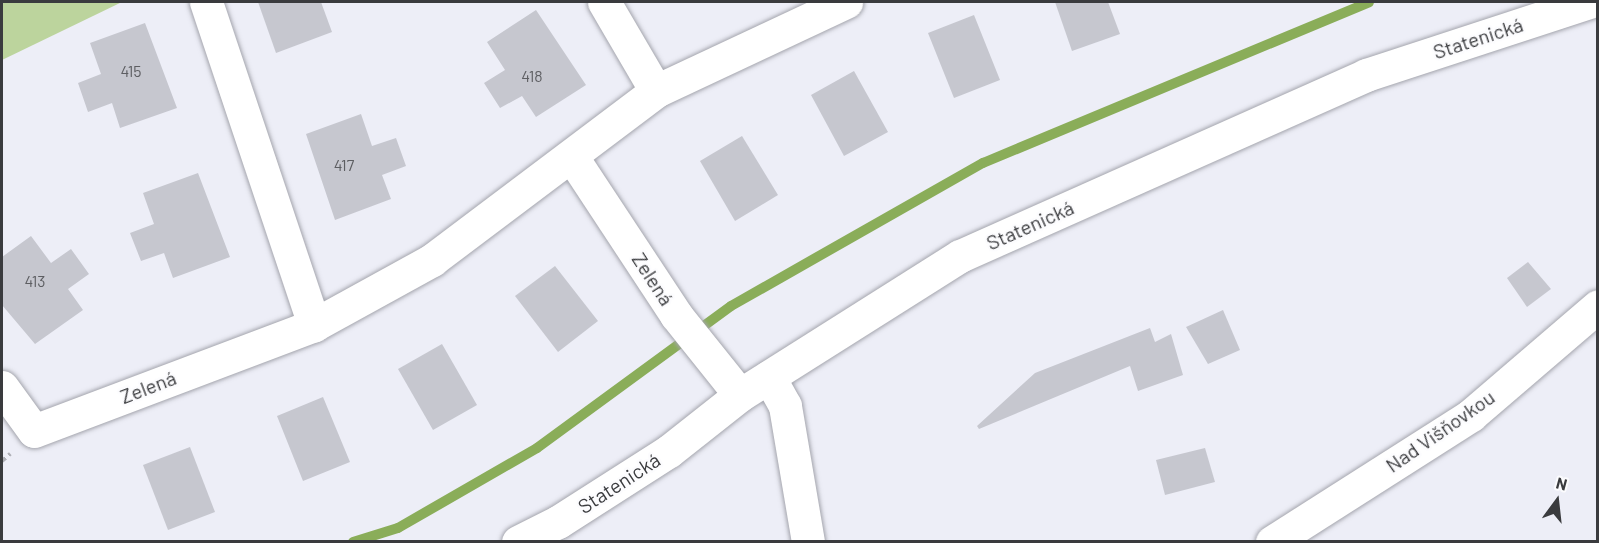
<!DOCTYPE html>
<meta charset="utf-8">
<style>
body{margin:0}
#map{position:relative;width:1599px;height:543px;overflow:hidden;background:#edeef7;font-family:Barlow,sans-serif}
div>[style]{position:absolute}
.green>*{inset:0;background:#bcd49d}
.stream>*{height:10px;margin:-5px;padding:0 5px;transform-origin:5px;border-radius:5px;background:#8aad59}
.building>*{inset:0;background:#c6c7cf}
.path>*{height:4px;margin-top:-2px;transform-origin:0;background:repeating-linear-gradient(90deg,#aeafb6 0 4.5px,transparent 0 9px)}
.roads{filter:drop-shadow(0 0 2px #a4a5ad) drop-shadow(0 0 2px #a4a5ad)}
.street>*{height:33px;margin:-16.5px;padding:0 16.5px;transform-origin:16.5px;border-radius:16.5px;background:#fff}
.secondary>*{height:33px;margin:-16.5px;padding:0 16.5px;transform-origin:16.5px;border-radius:16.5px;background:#fff}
span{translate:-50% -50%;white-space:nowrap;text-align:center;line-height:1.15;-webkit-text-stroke:5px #fcfcfe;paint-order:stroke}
.number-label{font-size:16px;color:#5d5e62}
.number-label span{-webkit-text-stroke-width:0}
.street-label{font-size:20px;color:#3a3b3e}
.frame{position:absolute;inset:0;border:3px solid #3a3b3e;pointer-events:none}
.north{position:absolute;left:1527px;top:471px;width:60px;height:60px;-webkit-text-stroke:4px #fcfcfe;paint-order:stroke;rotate:15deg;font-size:16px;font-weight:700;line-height:24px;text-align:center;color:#3a3b3e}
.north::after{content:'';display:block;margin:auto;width:21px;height:27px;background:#3a3b3e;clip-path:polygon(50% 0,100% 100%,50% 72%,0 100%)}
</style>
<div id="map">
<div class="green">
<div style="clip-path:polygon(2px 2px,122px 2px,2px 60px)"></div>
</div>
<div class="stream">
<div style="left:353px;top:542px;width:47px;rotate:-17.3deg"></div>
<div style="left:398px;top:528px;width:160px;rotate:-29.9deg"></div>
<div style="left:537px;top:448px;width:240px;rotate:-36.2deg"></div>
<div style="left:731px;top:306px;width:290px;rotate:-29.6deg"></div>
<div style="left:983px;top:163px;width:418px;rotate:-22.6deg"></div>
</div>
<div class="building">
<div style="clip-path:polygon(258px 2px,321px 2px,332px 32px,276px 53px)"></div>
<div style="clip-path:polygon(1055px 2px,1108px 2px,1120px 34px,1072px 51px)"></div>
<div style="clip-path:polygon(536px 10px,586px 85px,536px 117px,522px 96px,500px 108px,484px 83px,505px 70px,487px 42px)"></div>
<div style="clip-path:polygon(974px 15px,1000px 80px,954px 98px,928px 33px)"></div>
<div style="clip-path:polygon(145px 23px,177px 108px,120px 128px,112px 103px,88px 112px,78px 83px,101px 74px,90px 43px)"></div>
<div style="clip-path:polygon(854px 71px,888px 132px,844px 156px,811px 95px)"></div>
<div style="clip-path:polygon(361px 114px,372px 146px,396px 138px,406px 166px,382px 175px,391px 199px,335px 220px,306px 134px)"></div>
<div style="clip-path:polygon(742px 136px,778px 195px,735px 221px,700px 161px)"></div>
<div style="clip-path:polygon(198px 173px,230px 257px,173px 278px,164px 253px,141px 261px,130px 233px,154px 224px,143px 193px)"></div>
<div style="clip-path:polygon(31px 236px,51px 263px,71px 249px,89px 274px,68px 289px,83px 310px,35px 344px,2px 305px,2px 257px)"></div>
<div style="clip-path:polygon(1528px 262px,1551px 289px,1527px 307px,1507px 278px)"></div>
<div style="clip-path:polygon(555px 266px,598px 321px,558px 352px,515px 296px)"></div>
<div style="clip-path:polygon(1223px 310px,1240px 350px,1208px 364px,1186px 327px)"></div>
<div style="clip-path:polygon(1150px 328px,1155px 342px,1171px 334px,1183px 375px,1138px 391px,1130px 366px,979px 429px,977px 426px,1035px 373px)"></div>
<div style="clip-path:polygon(442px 344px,477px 405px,433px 430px,398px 369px)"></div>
<div style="clip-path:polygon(323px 397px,350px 462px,303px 481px,277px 416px)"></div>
<div style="clip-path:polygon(190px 447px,215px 512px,168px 530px,143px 465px)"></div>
<div style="clip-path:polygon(1205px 448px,1215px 482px,1165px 495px,1156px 460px)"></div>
</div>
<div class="path">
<div style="left:2px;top:461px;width:11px;rotate:-41deg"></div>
</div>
<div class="roads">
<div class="street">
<div style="left:206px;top:2px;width:341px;rotate:71.5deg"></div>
<div style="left:604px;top:2px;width:103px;rotate:59.7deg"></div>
<div style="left:572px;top:157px;width:189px;rotate:56.6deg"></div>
<div style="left:676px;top:315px;width:102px;rotate:51.3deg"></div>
<div style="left:769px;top:377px;width:33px;rotate:61deg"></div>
<div style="left:785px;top:406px;width:138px;rotate:80.4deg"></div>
<div style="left:2px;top:387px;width:54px;rotate:54deg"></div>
<div style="left:34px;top:431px;width:299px;rotate:-20.7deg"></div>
<div style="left:314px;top:325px;width:135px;rotate:-28.8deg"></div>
<div style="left:432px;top:260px;width:281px;rotate:-37deg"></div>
<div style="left:656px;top:91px;width:210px;rotate:-25.1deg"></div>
<div style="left:1272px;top:542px;width:236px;rotate:-32.5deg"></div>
<div style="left:1471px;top:415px;width:167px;rotate:-40.6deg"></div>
</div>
<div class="secondary">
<div style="left:518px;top:542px;width:45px;rotate:-26.6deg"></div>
<div style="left:558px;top:522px;width:132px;rotate:-32.6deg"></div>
<div style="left:669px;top:451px;width:90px;rotate:-38.3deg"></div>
<div style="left:740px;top:395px;width:260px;rotate:-32.3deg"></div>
<div style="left:960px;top:256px;width:445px;rotate:-24deg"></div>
<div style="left:1366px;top:75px;width:235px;rotate:-18.1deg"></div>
</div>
</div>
<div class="number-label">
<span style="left:131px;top:71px">415</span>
<span style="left:532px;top:76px">418</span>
<span style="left:344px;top:165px">417</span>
<span style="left:35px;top:281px">413</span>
</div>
<div class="street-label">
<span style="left:1478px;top:38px;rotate:-18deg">Statenická</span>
<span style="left:1030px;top:225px;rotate:-24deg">Statenická</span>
<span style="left:653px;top:279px;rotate:57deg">Zelená</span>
<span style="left:148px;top:387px;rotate:-21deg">Zelená</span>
<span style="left:1440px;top:431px;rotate:-35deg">Nad Višňovkou</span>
<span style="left:619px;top:483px;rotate:-33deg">Statenická</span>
</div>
<div class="frame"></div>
<div class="north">N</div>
</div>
